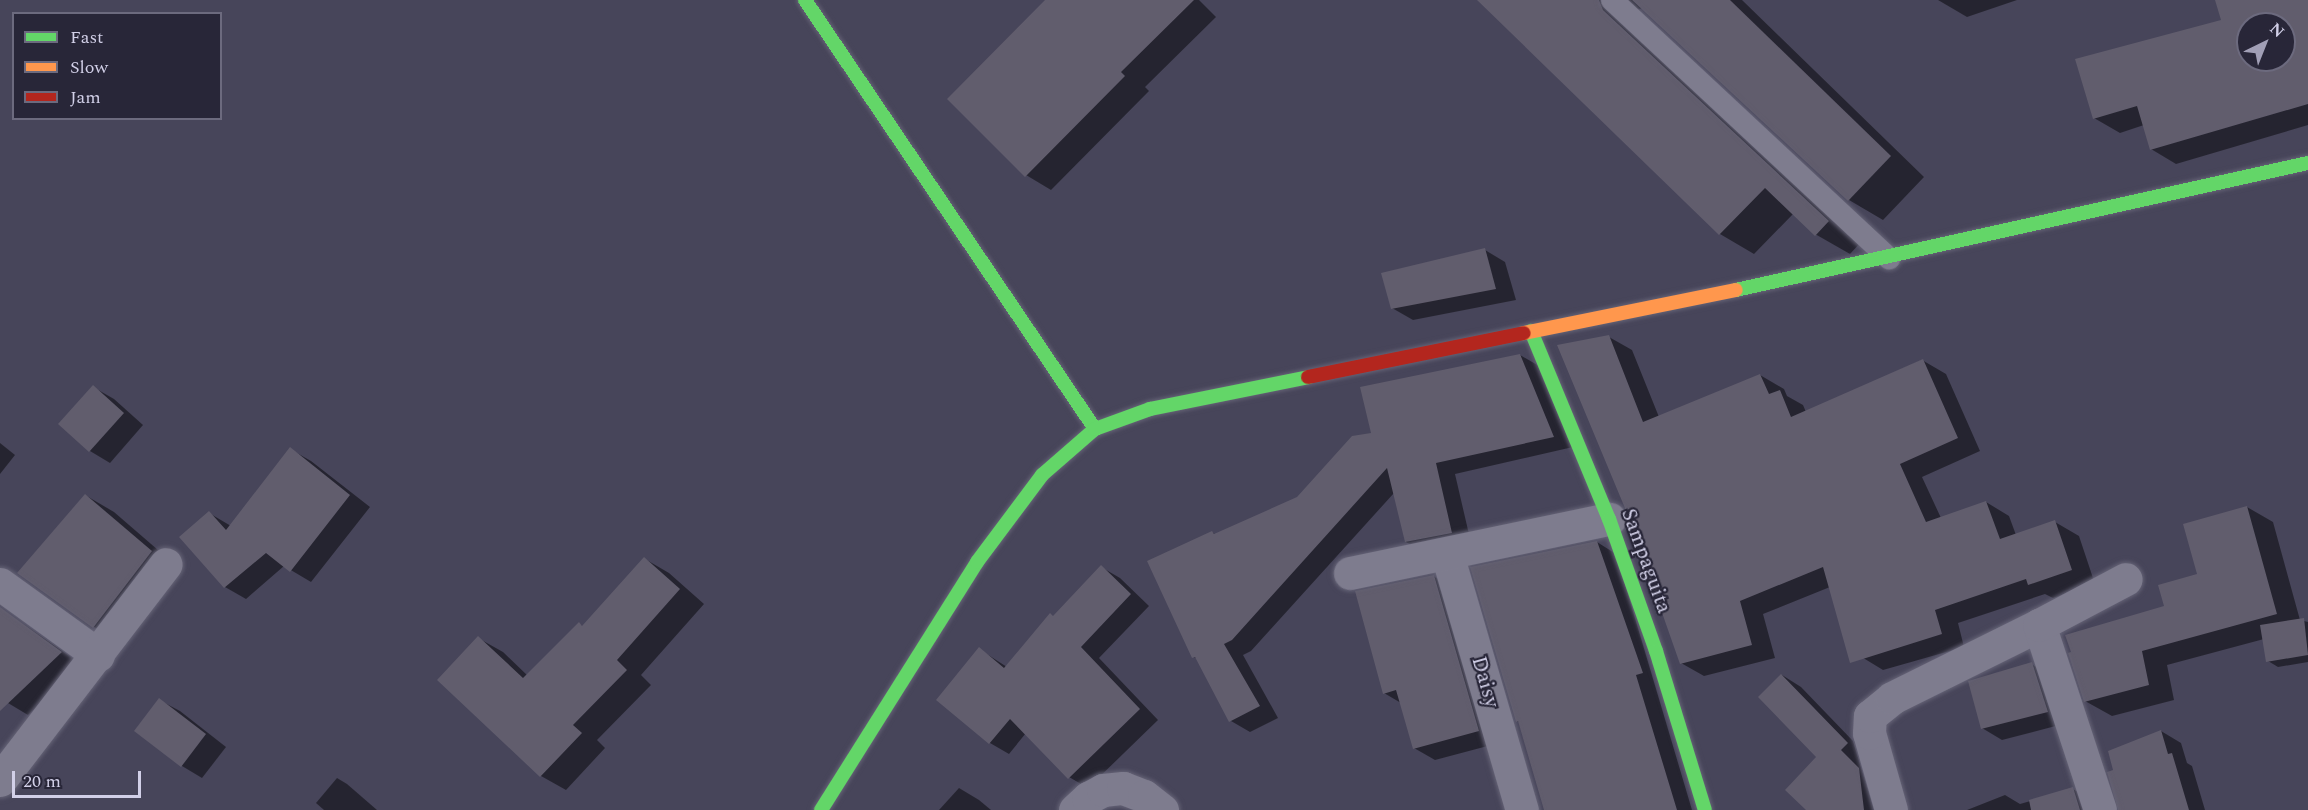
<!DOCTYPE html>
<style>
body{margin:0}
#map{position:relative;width:2308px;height:810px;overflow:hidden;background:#47455a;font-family:Spectral,serif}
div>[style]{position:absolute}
.shadow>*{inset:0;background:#0007}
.building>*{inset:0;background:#615d6d}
.roads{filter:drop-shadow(0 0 2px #656376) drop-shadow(0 0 2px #656376)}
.lane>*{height:22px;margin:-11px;padding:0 11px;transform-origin:11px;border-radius:11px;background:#7e7c8e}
.street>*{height:33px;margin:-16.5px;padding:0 16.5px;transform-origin:16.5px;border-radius:16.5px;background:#7e7c8e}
.fast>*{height:14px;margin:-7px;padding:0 7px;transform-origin:7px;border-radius:7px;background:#63d668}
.slow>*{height:14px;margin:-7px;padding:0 7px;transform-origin:7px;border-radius:7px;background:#ff974d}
.jam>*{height:14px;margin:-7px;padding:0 7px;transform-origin:7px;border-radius:7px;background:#b3261e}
span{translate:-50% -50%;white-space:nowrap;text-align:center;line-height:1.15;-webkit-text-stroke:4.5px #282638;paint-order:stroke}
.street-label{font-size:21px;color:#d2d0e8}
.legend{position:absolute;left:12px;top:12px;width:210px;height:108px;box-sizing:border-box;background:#282638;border:2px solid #6c6a7e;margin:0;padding:8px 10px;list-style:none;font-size:18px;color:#d2d0e8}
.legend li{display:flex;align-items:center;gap:12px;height:30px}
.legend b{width:30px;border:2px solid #6c6a7e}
.north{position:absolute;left:2236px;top:12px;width:60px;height:60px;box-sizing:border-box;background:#282638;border:2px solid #6c6a7e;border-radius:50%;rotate:43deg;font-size:16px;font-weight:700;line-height:24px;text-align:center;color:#d2d0e8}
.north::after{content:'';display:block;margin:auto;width:21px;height:27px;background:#a19fb6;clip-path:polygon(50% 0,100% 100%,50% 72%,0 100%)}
.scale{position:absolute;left:12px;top:771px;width:129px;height:27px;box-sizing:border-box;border:3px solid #d2d0e8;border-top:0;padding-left:8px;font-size:18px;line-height:21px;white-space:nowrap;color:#d2d0e8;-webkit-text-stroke:4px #282638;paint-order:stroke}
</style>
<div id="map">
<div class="shadow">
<div style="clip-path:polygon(1055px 0,1199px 0,1216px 17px,1145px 87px,1149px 91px,1051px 190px,1026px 175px)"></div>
<div style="clip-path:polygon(1479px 0,1742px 0,1924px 177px,1883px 220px,1849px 200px,1642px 8px,1637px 10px,1862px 241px,1850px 254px,1815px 234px,1794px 213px,1754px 254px,1720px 234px)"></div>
<div style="clip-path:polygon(1938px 0,2017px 0,1967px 17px)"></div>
<div style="clip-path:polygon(evenodd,2216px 0,2308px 0,2308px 125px,2176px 164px,2151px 149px,2144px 125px,2120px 133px,2094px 118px,2223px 21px,2216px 0,2248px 24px,2284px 24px,2284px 60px,2248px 60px,2248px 24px)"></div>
<div style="clip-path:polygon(1485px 250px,1505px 262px,1516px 300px,1413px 320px,1392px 308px)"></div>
<div style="clip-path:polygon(1609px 337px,1632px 350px,1659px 417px,1760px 375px,1784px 389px,1787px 396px,1803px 405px,1806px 412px,1922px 360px,1946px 374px,1980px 451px,1922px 477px,1941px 518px,1986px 502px,2009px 516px,2016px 535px,2055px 522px,2079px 536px,2095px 584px,2053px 598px,2045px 594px,1958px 623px,1964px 647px,1883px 670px,1860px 656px,1830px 587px,1763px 614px,1775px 658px,1704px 676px,1681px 663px)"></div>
<div style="clip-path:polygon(1520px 355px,1539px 366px,1573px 447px,1455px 474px,1471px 543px,1425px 553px,1406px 542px,1394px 493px,1251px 651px,1243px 655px,1278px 718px,1250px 732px,1231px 721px,1199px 660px,1194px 657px,1212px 532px,1216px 535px,1297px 498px,1373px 434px)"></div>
<div style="clip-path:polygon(93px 387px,114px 399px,143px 425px,110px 463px,90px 451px)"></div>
<div style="clip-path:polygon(0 443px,15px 455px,0 474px)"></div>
<div style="clip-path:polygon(290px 449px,311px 461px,370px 507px,311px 582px,284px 566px,246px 599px,225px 587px,181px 538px,209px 513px,231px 526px)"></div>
<div style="clip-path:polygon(85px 495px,114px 512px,180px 569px,122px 643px,94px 627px,27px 579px)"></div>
<div style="clip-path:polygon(2247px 507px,2273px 522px,2300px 620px,2308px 622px,2308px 662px,2278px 667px,2268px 661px,2264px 639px,2167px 665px,2174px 700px,2112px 716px,2085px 701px,2166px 607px,2199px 575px)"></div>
<div style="clip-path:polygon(1597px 542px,1616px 554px,1692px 810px,1545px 810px,1520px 722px,1517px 721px)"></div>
<div style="clip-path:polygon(645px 559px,669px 573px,704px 604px,641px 675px,651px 685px,597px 740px,605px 748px,566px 790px,541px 776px,439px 680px,478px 638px,503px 652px,528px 676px,579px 624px,583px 627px)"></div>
<div style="clip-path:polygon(1101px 567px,1120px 578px,1149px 606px,1099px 658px,1158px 720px,1088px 788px,1069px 777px,1026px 733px,1009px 754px,990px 743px,979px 649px,1007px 667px)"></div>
<div style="clip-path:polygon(1433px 576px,1454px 588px,1499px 743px,1435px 760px,1414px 748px,1401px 703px,1384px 693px)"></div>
<div style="clip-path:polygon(0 608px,81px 664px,28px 715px,8px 703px,0 695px)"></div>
<div style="clip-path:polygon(2031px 664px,2052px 676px,2067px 723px,2002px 740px,1982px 728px)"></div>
<div style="clip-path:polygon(1782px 675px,1801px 687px,1853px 741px,1874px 810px,1808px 810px,1818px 757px)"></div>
<div style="clip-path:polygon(159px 700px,180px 711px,226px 747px,202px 778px,182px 766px,136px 731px)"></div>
<div style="clip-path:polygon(2161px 731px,2181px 743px,2187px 763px,2192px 766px,2205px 810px,2119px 810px,2115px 771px)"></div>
<div style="clip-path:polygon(337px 778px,347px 784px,377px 810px,324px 810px,316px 803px)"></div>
<div style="clip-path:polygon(959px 788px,979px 800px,991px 810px,939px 810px)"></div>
<div style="clip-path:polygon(2073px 789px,2093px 801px,2097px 810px,1967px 810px,2005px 795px,2020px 804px)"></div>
</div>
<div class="building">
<div style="clip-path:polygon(1045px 0,1194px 0,1121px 72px,1125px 76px,1025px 177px,947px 99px)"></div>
<div style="clip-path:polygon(1477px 0,1599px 0,1603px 10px,1829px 221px,1815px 236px,1765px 188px,1719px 235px)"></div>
<div style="clip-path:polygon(1632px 0,1730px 0,1891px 156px,1848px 201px)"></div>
<div style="clip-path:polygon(evenodd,2215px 0,2308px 0,2308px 104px,2150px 150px,2137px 106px,2093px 119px,2075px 59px,2221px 20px,2215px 0,2248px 24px,2284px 24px,2284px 60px,2248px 60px,2248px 24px)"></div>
<div style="clip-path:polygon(1485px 248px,1496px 289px,1391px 309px,1381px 273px)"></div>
<div style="clip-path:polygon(1609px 335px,1643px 422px,1760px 374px,1769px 394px,1780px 390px,1791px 417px,1923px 359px,1958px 438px,1900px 464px,1926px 522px,1986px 501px,2000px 539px,2055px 520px,2072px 570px,2028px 585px,2026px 579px,1935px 610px,1942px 634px,1850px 663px,1823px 567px,1740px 601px,1752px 645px,1680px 664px,1627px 513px,1557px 345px)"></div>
<div style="clip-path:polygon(1520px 354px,1554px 437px,1436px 463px,1452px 533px,1405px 542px,1387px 468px,1232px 640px,1224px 644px,1260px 706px,1229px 722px,1195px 657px,1192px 658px,1147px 561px,1212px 531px,1214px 534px,1297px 497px,1352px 436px,1371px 433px,1360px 387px)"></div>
<div style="clip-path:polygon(93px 385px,124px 413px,89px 452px,58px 424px)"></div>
<div style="clip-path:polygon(290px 447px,350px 495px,290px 572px,266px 553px,224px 588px,179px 537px,209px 511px,226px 530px)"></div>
<div style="clip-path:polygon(85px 494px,152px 551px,93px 628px,17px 573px)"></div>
<div style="clip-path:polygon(2247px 506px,2277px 614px,2142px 651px,2149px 685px,2084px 702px,2068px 653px,2071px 652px,2065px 635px,2164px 606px,2158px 585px,2197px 574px,2183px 524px)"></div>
<div style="clip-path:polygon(1597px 541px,1643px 673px,1636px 675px,1677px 810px,1544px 810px,1518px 721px,1516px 722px,1470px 567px)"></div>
<div style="clip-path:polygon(644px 557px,680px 589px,617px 660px,627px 670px,573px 725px,582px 733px,540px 777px,437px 680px,478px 636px,523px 678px,579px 622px,582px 626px)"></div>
<div style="clip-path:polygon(1101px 565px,1131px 594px,1081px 647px,1140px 709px,1068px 779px,1010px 719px,989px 744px,936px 700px,979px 647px,1004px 668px,1050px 613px,1053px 616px)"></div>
<div style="clip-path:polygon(1434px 575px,1479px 731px,1413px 749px,1396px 690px,1383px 694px,1355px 591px)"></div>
<div style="clip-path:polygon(0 607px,62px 652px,0 711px)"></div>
<div style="clip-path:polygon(2304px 618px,2308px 655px,2266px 662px,2260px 625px)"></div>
<div style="clip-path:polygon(2032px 662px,2048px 712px,1981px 729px,1968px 681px)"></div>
<div style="clip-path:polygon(1781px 674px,1848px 743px,1841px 750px,1859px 768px,1864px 810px,1806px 810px,1785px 790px,1816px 757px,1758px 697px)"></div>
<div style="clip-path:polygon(159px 698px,206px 734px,181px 767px,134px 731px)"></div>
<div style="clip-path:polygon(2161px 730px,2168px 754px,2172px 753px,2189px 810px,2118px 810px,2107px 772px,2113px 770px,2108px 751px)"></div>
<div style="clip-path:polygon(2073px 787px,2080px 810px,2031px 810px,2029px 800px)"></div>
</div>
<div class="roads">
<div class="lane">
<div style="left:1612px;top:0;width:379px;rotate:43deg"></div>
</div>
<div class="street">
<div style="left:1447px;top:554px;width:267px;rotate:73.7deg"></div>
<div style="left:1350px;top:573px;width:265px;rotate:-11.8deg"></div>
<div style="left:0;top:584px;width:121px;rotate:35.9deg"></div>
<div style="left:0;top:780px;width:272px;rotate:-52.5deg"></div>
<div style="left:1075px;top:810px;width:18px;rotate:-43deg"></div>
<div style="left:1088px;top:798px;width:17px;rotate:-28deg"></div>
<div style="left:1103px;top:790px;width:20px;rotate:-6deg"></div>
<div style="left:1123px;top:788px;width:22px;rotate:21deg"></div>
<div style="left:1144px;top:796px;width:23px;rotate:38deg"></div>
<div style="left:1891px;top:810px;width:80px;rotate:-105.9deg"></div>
<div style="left:1869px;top:733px;width:17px;rotate:-87deg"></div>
<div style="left:1870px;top:716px;width:28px;rotate:-39deg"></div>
<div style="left:1892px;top:698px;width:164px;rotate:-26.4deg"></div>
<div style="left:2100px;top:810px;width:195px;rotate:-108.2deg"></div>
<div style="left:2039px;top:625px;width:98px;rotate:-27.9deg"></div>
</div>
<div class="fast">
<div style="left:805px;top:0;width:518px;rotate:55.94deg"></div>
<div style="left:1736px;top:290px;width:586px;rotate:-12.52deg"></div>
<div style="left:1531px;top:331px;width:204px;rotate:67.5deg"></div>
<div style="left:1609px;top:519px;width:140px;rotate:70.4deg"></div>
<div style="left:1656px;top:651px;width:166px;rotate:72.9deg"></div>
<div style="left:821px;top:810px;width:293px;rotate:-57.8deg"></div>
<div style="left:977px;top:562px;width:109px;rotate:-53.2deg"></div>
<div style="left:1042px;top:475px;width:70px;rotate:-41deg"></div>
<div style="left:1095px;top:429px;width:59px;rotate:-20deg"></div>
<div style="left:1150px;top:409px;width:161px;rotate:-11.4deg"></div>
</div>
<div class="slow">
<div style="left:1524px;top:333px;width:216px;rotate:-11.5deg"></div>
</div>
<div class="jam">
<div style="left:1308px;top:377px;width:220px;rotate:-11.5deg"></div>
</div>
</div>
<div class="street-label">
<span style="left:1646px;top:561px;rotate:70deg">Sampaguita</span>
<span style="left:1485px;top:682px;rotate:74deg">Daisy</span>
</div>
<ul class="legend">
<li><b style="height:8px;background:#63d668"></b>Fast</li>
<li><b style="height:8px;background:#ff974d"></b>Slow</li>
<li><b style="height:8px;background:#b3261e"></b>Jam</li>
</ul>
<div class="north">N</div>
<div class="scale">20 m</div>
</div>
